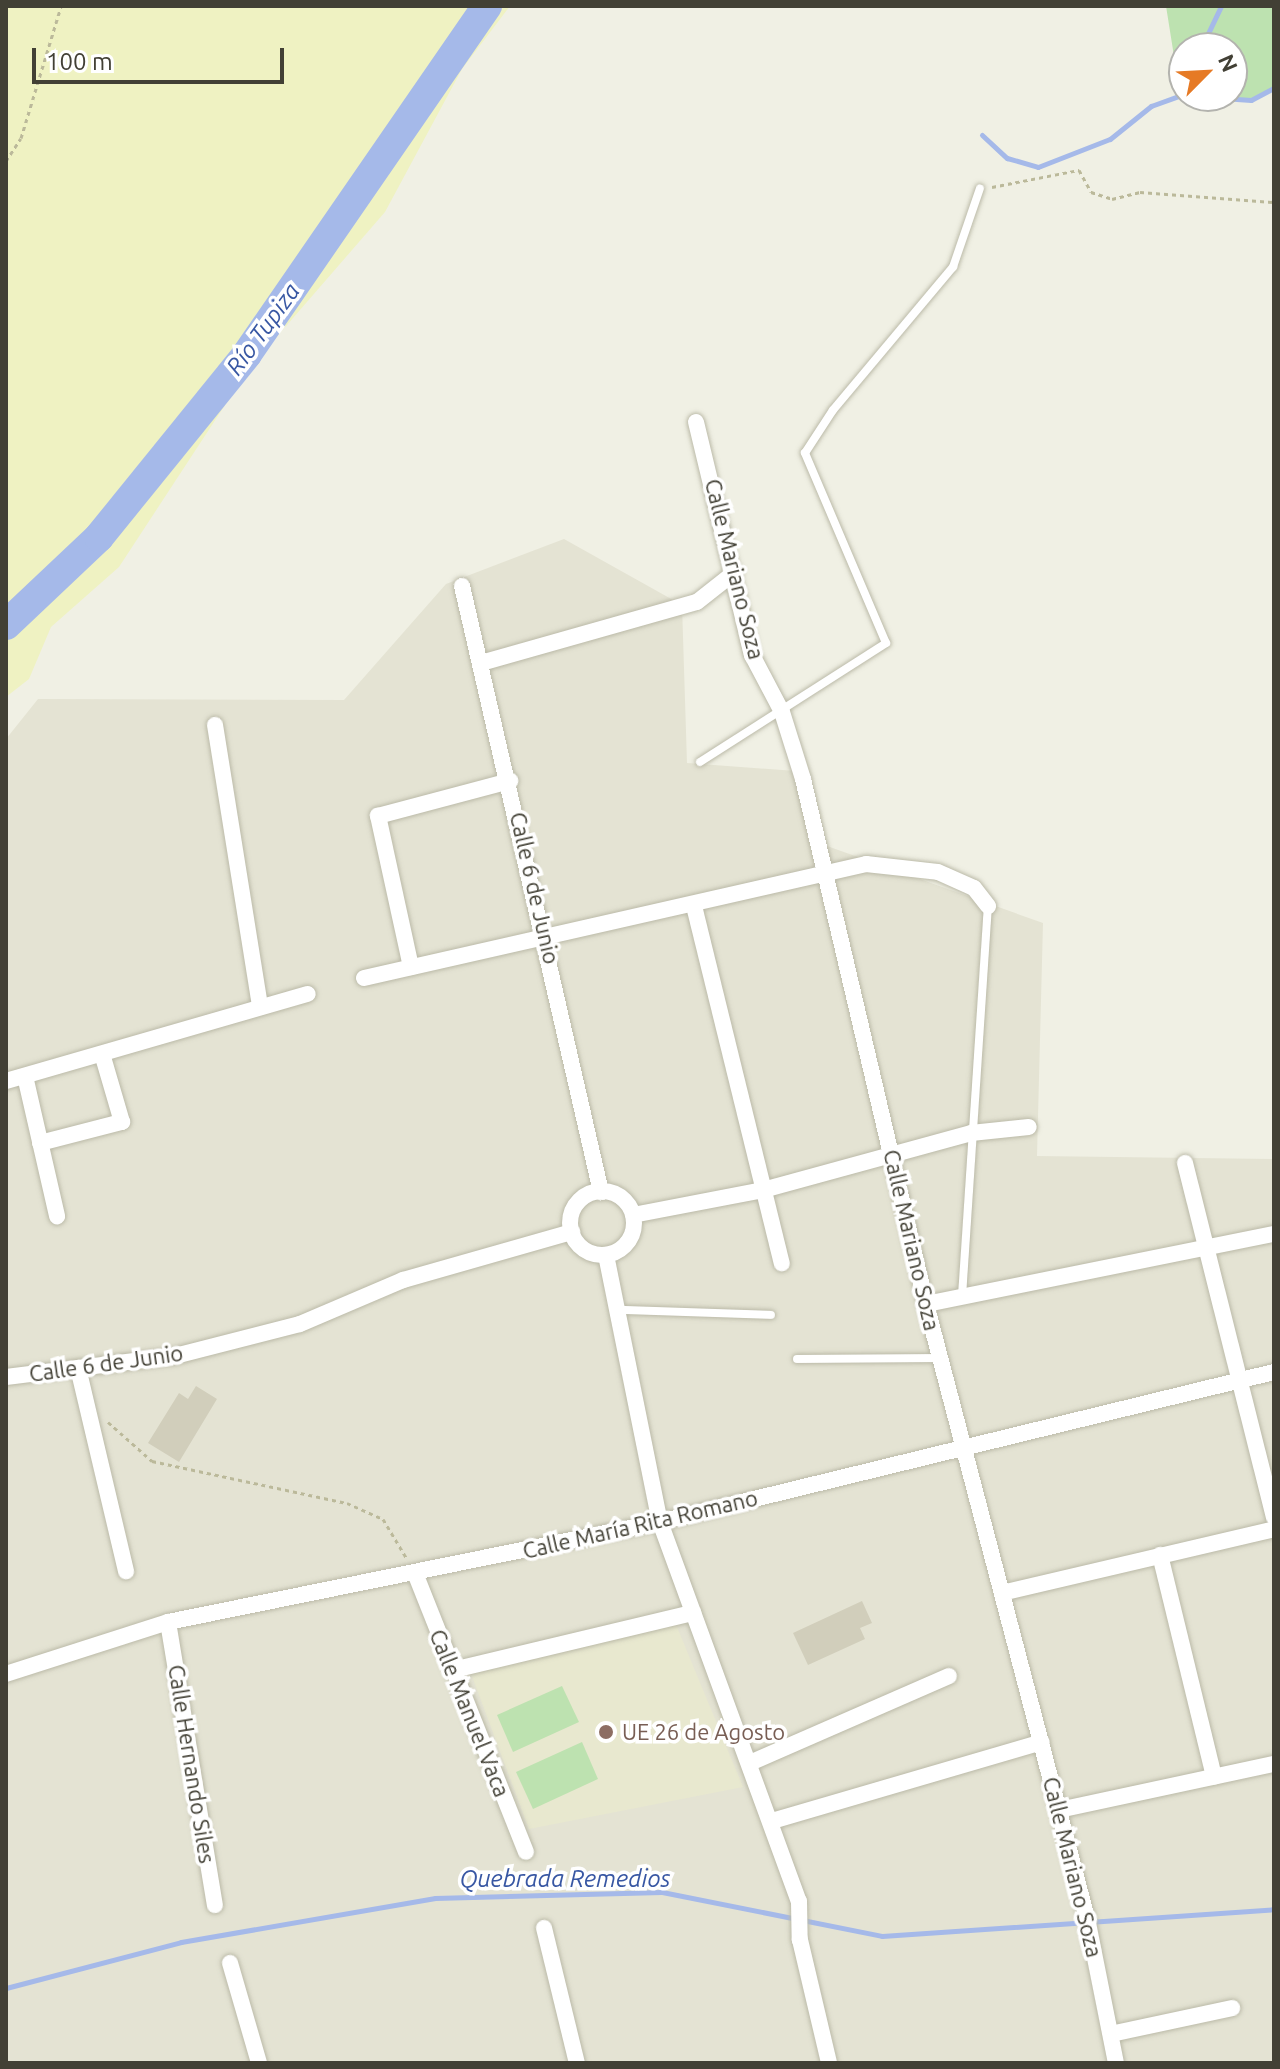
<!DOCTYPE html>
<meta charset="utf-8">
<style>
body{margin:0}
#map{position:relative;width:1280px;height:2069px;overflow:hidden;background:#f0f0e4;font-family:Ubuntu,sans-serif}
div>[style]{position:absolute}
.residential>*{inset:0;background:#e4e3d3}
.education>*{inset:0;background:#e8e8cf}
.green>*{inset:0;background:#bde2b0}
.sand>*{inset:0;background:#eff2c2}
.stream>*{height:5px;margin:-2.5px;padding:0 2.5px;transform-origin:2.5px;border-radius:2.5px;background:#a5b9e9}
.river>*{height:30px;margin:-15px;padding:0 15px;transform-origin:15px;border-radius:15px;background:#a5b9e9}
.building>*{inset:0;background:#d1cebb}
.path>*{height:3px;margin-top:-1.5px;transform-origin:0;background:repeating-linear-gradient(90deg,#bbb99a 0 4px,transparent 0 8px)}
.roads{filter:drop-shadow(0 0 2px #bbbaa8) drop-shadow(0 0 2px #bbbaa8)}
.lane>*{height:8px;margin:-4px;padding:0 4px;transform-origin:4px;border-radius:4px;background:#fff}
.street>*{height:16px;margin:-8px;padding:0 8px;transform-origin:8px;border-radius:8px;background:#fff}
.street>.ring{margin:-8px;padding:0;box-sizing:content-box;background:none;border:16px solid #fff;border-radius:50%}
.dots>*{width:22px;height:22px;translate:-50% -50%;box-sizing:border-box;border:4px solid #fff;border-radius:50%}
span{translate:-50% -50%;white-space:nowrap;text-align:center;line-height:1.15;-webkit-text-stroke:7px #fff;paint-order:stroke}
.street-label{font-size:22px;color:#424035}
.education-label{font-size:22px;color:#785e54}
.left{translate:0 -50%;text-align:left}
.water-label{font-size:24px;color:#3857a3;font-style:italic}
.frame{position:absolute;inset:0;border:8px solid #424035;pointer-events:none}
.north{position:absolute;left:1168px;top:32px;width:80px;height:80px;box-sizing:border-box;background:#fff;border:2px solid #b3b3ae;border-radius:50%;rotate:66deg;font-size:22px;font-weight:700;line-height:32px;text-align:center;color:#424035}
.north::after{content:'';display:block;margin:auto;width:28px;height:36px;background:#e67a25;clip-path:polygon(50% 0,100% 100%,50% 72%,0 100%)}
.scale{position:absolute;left:32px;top:48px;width:252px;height:36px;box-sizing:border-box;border:4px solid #424035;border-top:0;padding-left:10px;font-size:24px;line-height:28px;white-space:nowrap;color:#424035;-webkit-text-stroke:6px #fff;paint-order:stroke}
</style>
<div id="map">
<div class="residential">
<div style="clip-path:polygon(564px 539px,682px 605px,687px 763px,809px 772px,827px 846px,1043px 923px,1037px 1156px,1274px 1159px,1274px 2063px,6px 2063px,6px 739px,38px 699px,344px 700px,446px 584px)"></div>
</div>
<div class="education">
<div style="clip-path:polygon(675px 1622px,743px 1787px,529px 1829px,470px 1671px)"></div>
</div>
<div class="green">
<div style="clip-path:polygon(1166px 6px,1274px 6px,1274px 88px,1251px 100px,1194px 96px,1232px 96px,1232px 48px,1184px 48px,1180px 94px)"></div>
<div style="clip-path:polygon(562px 1686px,579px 1722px,513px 1752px,497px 1715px)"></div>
<div style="clip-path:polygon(582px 1742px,598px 1779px,533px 1809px,516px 1772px)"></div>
</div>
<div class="sand">
<div style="clip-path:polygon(6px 6px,510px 6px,462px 69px,385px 212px,248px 370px,119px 567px,51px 627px,29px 679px,6px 697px)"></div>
</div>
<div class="stream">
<div style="left:1201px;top:48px;width:47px;rotate:-64.5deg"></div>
<div style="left:1194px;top:96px;width:57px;rotate:4deg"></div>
<div style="left:1251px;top:100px;width:26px;rotate:-28deg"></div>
<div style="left:982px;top:135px;width:34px;rotate:43deg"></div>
<div style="left:1007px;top:158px;width:32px;rotate:16deg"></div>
<div style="left:1038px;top:167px;width:77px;rotate:-21.3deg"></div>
<div style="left:1110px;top:139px;width:53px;rotate:-38.8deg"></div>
<div style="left:1151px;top:106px;width:35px;rotate:-20deg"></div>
<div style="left:6px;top:1988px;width:181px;rotate:-14.7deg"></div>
<div style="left:181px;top:1942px;width:258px;rotate:-9.8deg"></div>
<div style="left:435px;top:1898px;width:227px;rotate:-1.5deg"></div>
<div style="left:662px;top:1892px;width:224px;rotate:11.3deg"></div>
<div style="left:882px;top:1936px;width:393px;rotate:-3.9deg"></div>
</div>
<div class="river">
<div style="left:6px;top:625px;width:128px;rotate:-43.4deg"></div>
<div style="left:99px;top:537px;width:235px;rotate:-51deg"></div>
<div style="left:247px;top:354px;width:423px;rotate:-55.4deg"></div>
</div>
<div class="building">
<div style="clip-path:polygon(196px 1386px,217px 1399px,179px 1462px,148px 1443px,179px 1393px,188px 1399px)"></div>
<div style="clip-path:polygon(862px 1601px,872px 1623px,860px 1628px,865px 1639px,808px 1665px,793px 1633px)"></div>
</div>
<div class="path">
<div style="left:6px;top:161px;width:27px;rotate:-57deg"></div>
<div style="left:21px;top:138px;width:138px;rotate:-73.1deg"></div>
<div style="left:992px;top:187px;width:89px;rotate:-11.1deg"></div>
<div style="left:1079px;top:170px;width:25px;rotate:61deg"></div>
<div style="left:1091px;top:192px;width:22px;rotate:18deg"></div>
<div style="left:1112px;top:199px;width:29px;rotate:-14deg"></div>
<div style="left:1140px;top:192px;width:134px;rotate:4.3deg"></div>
<div style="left:108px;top:1422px;width:59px;rotate:41.6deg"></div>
<div style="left:152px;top:1461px;width:199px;rotate:12.2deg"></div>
<div style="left:347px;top:1503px;width:39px;rotate:24deg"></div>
<div style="left:383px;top:1519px;width:47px;rotate:59deg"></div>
</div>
<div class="roads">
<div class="lane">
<div style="left:700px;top:762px;width:221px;rotate:-32.6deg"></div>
<div style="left:886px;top:643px;width:207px;rotate:-113.1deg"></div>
<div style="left:805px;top:453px;width:51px;rotate:-56.9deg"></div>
<div style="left:833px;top:410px;width:187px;rotate:-50deg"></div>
<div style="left:953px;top:267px;width:83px;rotate:-71.1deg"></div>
<div style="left:962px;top:1296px;width:391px;rotate:-86.2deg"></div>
<div style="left:622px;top:1310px;width:149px;rotate:1.9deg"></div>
<div style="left:797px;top:1359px;width:142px;rotate:-0.4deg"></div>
</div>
<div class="street">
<div style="left:696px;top:422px;width:240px;rotate:76.5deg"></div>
<div style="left:752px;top:655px;width:64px;rotate:62.2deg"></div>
<div style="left:782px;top:712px;width:70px;rotate:72.6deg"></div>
<div style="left:803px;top:779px;width:539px;rotate:76.81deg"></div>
<div style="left:926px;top:1304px;width:635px;rotate:75.31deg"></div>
<div style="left:1087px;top:1918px;width:148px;rotate:78.7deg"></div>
<div style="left:462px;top:586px;width:622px;rotate:77.08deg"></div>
<div style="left:481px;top:663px;width:224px;rotate:-15.8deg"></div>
<div style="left:697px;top:602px;width:48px;rotate:-38.3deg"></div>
<div style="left:215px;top:725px;width:285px;rotate:80.9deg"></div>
<div style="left:694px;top:906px;width:368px;rotate:76.2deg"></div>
<div style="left:411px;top:967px;width:155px;rotate:-102.3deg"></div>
<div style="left:378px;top:816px;width:137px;rotate:-14.9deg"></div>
<div style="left:364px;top:978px;width:515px;rotate:-12.79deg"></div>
<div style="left:866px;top:864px;width:72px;rotate:6.3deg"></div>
<div style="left:938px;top:872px;width:39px;rotate:24deg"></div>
<div style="left:974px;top:888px;width:23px;rotate:52deg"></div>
<div style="left:25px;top:1076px;width:144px;rotate:77.1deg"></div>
<div style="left:6px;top:1081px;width:314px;rotate:-16.1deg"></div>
<div style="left:40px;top:1143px;width:85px;rotate:-14.4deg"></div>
<div style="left:122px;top:1122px;width:68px;rotate:-106.3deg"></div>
<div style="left:1185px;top:1163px;width:365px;rotate:75.9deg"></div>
<div class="ring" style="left:570px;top:1191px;width:48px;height:48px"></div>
<div style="left:633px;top:1215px;width:132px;rotate:-10.9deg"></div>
<div style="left:763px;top:1190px;width:216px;rotate:-15.3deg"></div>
<div style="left:971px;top:1133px;width:58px;rotate:-5.9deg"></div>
<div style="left:606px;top:1255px;width:272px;rotate:78.6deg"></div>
<div style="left:660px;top:1522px;width:404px;rotate:69.9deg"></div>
<div style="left:799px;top:1901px;width:39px;rotate:89deg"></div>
<div style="left:800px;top:1940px;width:126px;rotate:76.7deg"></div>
<div style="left:926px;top:1304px;width:355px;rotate:-11.4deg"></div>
<div style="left:78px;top:1368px;width:209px;rotate:76.7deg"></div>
<div style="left:6px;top:1377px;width:170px;rotate:-7.1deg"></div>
<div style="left:175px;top:1356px;width:129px;rotate:-14.4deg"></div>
<div style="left:300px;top:1324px;width:112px;rotate:-23.1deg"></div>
<div style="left:403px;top:1280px;width:176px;rotate:-15.9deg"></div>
<div style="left:1160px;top:1555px;width:228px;rotate:76.3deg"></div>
<div style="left:415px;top:1573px;width:300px;rotate:68.3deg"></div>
<div style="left:1002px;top:1593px;width:279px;rotate:-13.2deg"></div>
<div style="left:168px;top:1622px;width:287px;rotate:80.6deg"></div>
<div style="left:453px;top:1670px;width:247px;rotate:-13.4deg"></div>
<div style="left:6px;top:1674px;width:170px;rotate:-17.8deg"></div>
<div style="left:168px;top:1622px;width:502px;rotate:-11.49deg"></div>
<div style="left:660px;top:1522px;width:632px;rotate:-13.73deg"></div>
<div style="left:750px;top:1763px;width:217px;rotate:-23.6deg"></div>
<div style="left:1059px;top:1810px;width:220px;rotate:-12.1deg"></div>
<div style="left:772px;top:1821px;width:281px;rotate:-16.3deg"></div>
<div style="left:544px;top:1928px;width:139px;rotate:76.3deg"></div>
<div style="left:230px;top:1963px;width:104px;rotate:73.8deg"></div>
<div style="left:1111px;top:2034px;width:124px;rotate:-12.1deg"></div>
</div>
</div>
<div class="dots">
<div style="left:606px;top:1732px;background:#8d6e63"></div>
</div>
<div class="street-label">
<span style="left:735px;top:569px;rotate:76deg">Calle Mariano Soza</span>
<span style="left:535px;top:888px;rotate:77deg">Calle 6 de Junio</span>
<span style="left:912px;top:1240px;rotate:77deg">Calle Mariano Soza</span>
<span style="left:106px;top:1363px;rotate:-8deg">Calle 6 de Junio</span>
<span style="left:640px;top:1524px;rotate:-13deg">Calle María Rita Romano</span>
<span style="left:470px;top:1713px;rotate:68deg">Calle Manuel Vaca</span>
<span style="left:192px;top:1764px;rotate:81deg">Calle Hernando Siles</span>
<span style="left:1073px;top:1867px;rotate:76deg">Calle Mariano Soza</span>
</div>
<div class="education-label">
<span class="left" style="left:622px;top:1732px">UE 26 de Agosto</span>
</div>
<div class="water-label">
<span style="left:263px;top:329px;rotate:-54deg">Río Tupiza</span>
<span style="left:565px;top:1879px">Quebrada Remedios</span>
</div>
<div class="frame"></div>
<div class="north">N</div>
<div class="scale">100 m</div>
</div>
